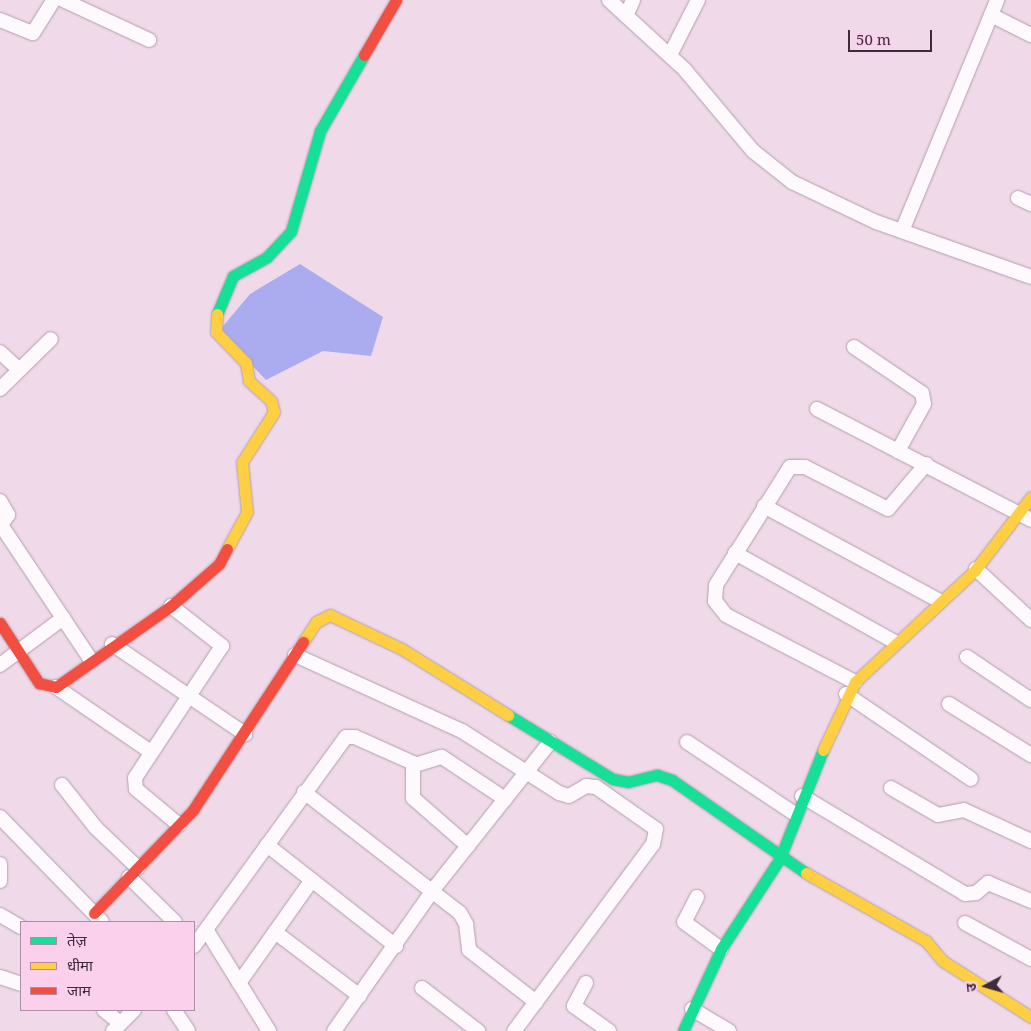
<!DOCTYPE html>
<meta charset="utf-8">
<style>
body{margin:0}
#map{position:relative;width:1031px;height:1031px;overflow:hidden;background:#f0daea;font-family:"Noto Serif","Noto Sans Devanagari",serif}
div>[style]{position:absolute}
.water>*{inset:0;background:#abacf0}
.roads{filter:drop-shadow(0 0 1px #b19fac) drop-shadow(0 0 1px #b19fac)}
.street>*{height:14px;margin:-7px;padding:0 7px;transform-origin:7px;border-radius:7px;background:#fdf9fc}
.fast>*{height:11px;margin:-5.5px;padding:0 5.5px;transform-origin:5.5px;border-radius:5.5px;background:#16e098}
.slow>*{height:11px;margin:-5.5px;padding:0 5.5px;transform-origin:5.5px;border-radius:5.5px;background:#ffcf43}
.jam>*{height:11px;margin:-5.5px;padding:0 5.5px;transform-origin:5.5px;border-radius:5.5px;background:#f24e42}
span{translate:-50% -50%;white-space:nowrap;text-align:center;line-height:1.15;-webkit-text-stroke:5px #fad0ed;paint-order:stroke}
.legend{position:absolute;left:20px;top:921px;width:175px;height:90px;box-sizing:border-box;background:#fad0ed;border:1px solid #af8ea5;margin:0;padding:6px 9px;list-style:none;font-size:15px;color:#3f2b39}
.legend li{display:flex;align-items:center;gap:10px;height:25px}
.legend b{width:25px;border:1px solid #af8ea5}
.north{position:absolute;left:961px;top:961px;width:50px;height:50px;-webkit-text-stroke:4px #fad0ed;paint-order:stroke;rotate:264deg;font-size:14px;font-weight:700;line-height:20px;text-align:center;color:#3f2b39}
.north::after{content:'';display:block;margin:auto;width:18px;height:22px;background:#3f2b39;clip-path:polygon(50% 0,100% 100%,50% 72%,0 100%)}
.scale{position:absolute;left:848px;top:30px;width:84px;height:22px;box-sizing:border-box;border:2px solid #3f2b39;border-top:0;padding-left:6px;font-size:15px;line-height:18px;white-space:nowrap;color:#3f2b39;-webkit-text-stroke:4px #fad0ed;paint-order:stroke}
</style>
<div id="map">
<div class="water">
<div style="clip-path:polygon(300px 264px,383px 317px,371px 356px,323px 351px,266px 380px,219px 331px,250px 294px)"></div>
</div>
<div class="roads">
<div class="street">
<div style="left:63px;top:0;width:95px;rotate:24.9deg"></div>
<div style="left:609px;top:0;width:103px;rotate:42.6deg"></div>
<div style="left:685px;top:70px;width:106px;rotate:50deg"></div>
<div style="left:753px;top:151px;width:50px;rotate:38.5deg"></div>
<div style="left:792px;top:182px;width:93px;rotate:25.5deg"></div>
<div style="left:876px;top:222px;width:164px;rotate:19.5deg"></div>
<div style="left:991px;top:15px;width:45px;rotate:26.6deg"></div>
<div style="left:626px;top:16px;width:17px;rotate:-66deg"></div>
<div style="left:0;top:20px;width:35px;rotate:22deg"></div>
<div style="left:33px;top:33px;width:39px;rotate:-58deg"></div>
<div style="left:670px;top:55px;width:62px;rotate:-63deg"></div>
<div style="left:1018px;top:198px;width:14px;rotate:25deg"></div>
<div style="left:902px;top:231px;width:250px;rotate:-67.6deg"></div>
<div style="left:854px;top:347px;width:82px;rotate:34.1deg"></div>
<div style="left:922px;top:393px;width:11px;rotate:80deg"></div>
<div style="left:924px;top:404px;width:54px;rotate:119deg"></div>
<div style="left:0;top:352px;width:26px;rotate:43deg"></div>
<div style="left:0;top:389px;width:71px;rotate:-44.4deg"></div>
<div style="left:817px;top:409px;width:241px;rotate:27.4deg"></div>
<div style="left:0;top:501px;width:16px;rotate:60deg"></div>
<div style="left:8px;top:515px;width:14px;rotate:126deg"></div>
<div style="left:764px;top:506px;width:200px;rotate:28.4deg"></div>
<div style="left:1px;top:525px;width:162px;rotate:56.3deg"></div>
<div style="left:735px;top:553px;width:183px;rotate:29.1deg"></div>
<div style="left:976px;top:569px;width:75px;rotate:42.8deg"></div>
<div style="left:171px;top:606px;width:65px;rotate:38.1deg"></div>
<div style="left:222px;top:646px;width:158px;rotate:123.4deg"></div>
<div style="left:135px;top:778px;width:11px;rotate:85deg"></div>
<div style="left:136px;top:789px;width:56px;rotate:39.9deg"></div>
<div style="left:112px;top:644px;width:161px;rotate:34.1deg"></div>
<div style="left:295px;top:655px;width:183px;rotate:24.5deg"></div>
<div style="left:462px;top:731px;width:115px;rotate:32.6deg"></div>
<div style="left:559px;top:793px;width:10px;rotate:17deg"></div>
<div style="left:569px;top:796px;width:20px;rotate:-30deg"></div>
<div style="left:586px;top:786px;width:10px;rotate:6deg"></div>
<div style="left:596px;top:787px;width:73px;rotate:35deg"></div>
<div style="left:656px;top:829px;width:15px;rotate:101deg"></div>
<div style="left:653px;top:844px;width:233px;rotate:126.6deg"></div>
<div style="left:967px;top:657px;width:77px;rotate:33.9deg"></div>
<div style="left:0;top:665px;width:79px;rotate:-36.7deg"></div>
<div style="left:855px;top:682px;width:145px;rotate:-152.6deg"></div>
<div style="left:726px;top:615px;width:18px;rotate:-128deg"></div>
<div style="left:715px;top:601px;width:16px;rotate:-86deg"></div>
<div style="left:716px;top:585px;width:139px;rotate:-57.9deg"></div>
<div style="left:790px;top:467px;width:15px"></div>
<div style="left:805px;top:467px;width:93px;rotate:26.8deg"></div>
<div style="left:888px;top:509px;width:59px;rotate:-49.8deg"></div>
<div style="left:56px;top:687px;width:115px;rotate:34.4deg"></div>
<div style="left:846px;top:694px;width:151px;rotate:34.2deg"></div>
<div style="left:949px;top:704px;width:97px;rotate:31.9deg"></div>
<div style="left:687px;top:742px;width:130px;rotate:33.7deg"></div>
<div style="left:415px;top:765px;width:28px;rotate:-17deg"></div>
<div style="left:442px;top:757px;width:76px;rotate:33.7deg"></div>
<div style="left:62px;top:785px;width:55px;rotate:51.7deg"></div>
<div style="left:96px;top:828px;width:58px;rotate:43.6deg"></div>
<div style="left:891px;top:788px;width:54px;rotate:29.9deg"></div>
<div style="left:938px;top:815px;width:26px;rotate:-11deg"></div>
<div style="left:964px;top:810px;width:74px;rotate:24.8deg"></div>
<div style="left:304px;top:792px;width:197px;rotate:37.8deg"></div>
<div style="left:460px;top:913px;width:13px;rotate:61deg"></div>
<div style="left:466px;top:924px;width:26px;rotate:83deg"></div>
<div style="left:469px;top:950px;width:85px;rotate:37.8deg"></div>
<div style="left:802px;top:796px;width:190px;rotate:31deg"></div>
<div style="left:965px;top:894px;width:11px;rotate:-5deg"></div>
<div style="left:976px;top:893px;width:16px;rotate:-40deg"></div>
<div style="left:988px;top:883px;width:47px;rotate:22.7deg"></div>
<div style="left:0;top:817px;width:146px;rotate:45.8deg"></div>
<div style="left:267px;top:845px;width:164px;rotate:38.1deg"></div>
<div style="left:0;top:864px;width:17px;rotate:90deg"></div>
<div style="left:129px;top:877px;width:64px;rotate:44.4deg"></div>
<div style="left:697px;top:897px;width:28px;rotate:117deg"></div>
<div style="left:684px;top:922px;width:46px;rotate:36.1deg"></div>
<div style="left:0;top:915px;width:24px;rotate:30deg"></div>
<div style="left:965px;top:923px;width:75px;rotate:28.6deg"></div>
<div style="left:207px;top:931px;width:118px;rotate:58.2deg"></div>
<div style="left:275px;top:932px;width:106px;rotate:37deg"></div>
<div style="left:194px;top:946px;width:258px;rotate:-54deg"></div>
<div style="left:346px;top:737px;width:9px"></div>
<div style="left:355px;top:737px;width:64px;rotate:24.1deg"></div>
<div style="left:413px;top:763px;width:35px;rotate:90deg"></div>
<div style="left:413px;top:798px;width:73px;rotate:41.1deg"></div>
<div style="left:0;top:977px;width:22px;rotate:18deg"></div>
<div style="left:239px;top:983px;width:126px;rotate:-54.7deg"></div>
<div style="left:586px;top:983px;width:26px;rotate:118deg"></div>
<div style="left:574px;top:1006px;width:43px;rotate:35.5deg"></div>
<div style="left:422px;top:988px;width:71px;rotate:37.5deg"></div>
<div style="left:692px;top:1009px;width:43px;rotate:30.7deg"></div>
<div style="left:104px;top:1010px;width:21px;rotate:39deg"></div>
<div style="left:174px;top:1010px;width:25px;rotate:56deg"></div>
<div style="left:113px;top:1031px;width:30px;rotate:-45deg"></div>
<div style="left:334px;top:1031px;width:177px;rotate:-54.9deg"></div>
<div style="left:436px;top:886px;width:184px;rotate:-51.6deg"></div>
</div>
<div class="fast">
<div style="left:217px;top:314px;width:41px;rotate:-67.2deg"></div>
<div style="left:233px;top:276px;width:39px;rotate:-29deg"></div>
<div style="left:267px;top:257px;width:35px;rotate:-47deg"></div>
<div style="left:291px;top:231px;width:104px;rotate:-73.8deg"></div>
<div style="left:320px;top:131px;width:88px;rotate:-59.9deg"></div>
<div style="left:508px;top:715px;width:123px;rotate:31.4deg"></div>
<div style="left:613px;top:779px;width:15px;rotate:11deg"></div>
<div style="left:628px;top:782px;width:30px;rotate:-14deg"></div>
<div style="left:657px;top:775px;width:16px;rotate:18deg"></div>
<div style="left:672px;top:780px;width:163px;rotate:34.8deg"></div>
<div style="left:683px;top:1031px;width:90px;rotate:-65.1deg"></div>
<div style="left:721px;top:949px;width:108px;rotate:-57deg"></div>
<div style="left:780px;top:858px;width:116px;rotate:-68.3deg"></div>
</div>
<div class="slow">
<div style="left:217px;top:314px;width:18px;rotate:93deg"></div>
<div style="left:216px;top:332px;width:43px;rotate:45.9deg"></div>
<div style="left:246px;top:363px;width:18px;rotate:81deg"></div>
<div style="left:249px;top:381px;width:30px;rotate:42deg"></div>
<div style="left:271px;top:401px;width:11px;rotate:75deg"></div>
<div style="left:274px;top:412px;width:59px;rotate:122.6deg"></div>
<div style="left:242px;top:462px;width:50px;rotate:84.3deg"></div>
<div style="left:247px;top:512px;width:42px;rotate:118.4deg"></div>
<div style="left:303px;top:642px;width:24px;rotate:-57deg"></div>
<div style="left:316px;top:622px;width:16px;rotate:-27deg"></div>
<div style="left:330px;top:615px;width:80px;rotate:25.3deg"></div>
<div style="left:402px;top:649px;width:125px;rotate:31.9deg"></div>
<div style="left:823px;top:750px;width:75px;rotate:-64.8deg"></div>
<div style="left:855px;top:682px;width:164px;rotate:-43deg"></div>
<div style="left:975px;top:570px;width:92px;rotate:-52.5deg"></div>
<div style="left:806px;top:873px;width:138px;rotate:29.5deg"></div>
<div style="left:926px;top:941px;width:26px;rotate:50deg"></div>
<div style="left:943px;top:961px;width:104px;rotate:32.5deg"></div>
</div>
<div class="jam">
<div style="left:364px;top:55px;width:64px;rotate:-59.8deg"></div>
<div style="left:0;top:623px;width:72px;rotate:57deg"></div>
<div style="left:39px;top:683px;width:17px;rotate:13deg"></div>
<div style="left:56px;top:687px;width:141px;rotate:-35.2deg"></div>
<div style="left:171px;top:606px;width:64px;rotate:-41.2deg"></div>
<div style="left:219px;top:564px;width:17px;rotate:-62deg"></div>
<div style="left:94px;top:913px;width:143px;rotate:-46.1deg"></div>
<div style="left:193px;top:810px;width:201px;rotate:-56.8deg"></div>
</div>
</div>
<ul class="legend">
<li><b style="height:6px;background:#16e098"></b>तेज़</li>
<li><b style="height:6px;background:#ffcf43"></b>धीमा</li>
<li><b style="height:6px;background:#f24e42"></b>जाम</li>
</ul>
<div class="north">उ</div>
<div class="scale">50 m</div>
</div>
